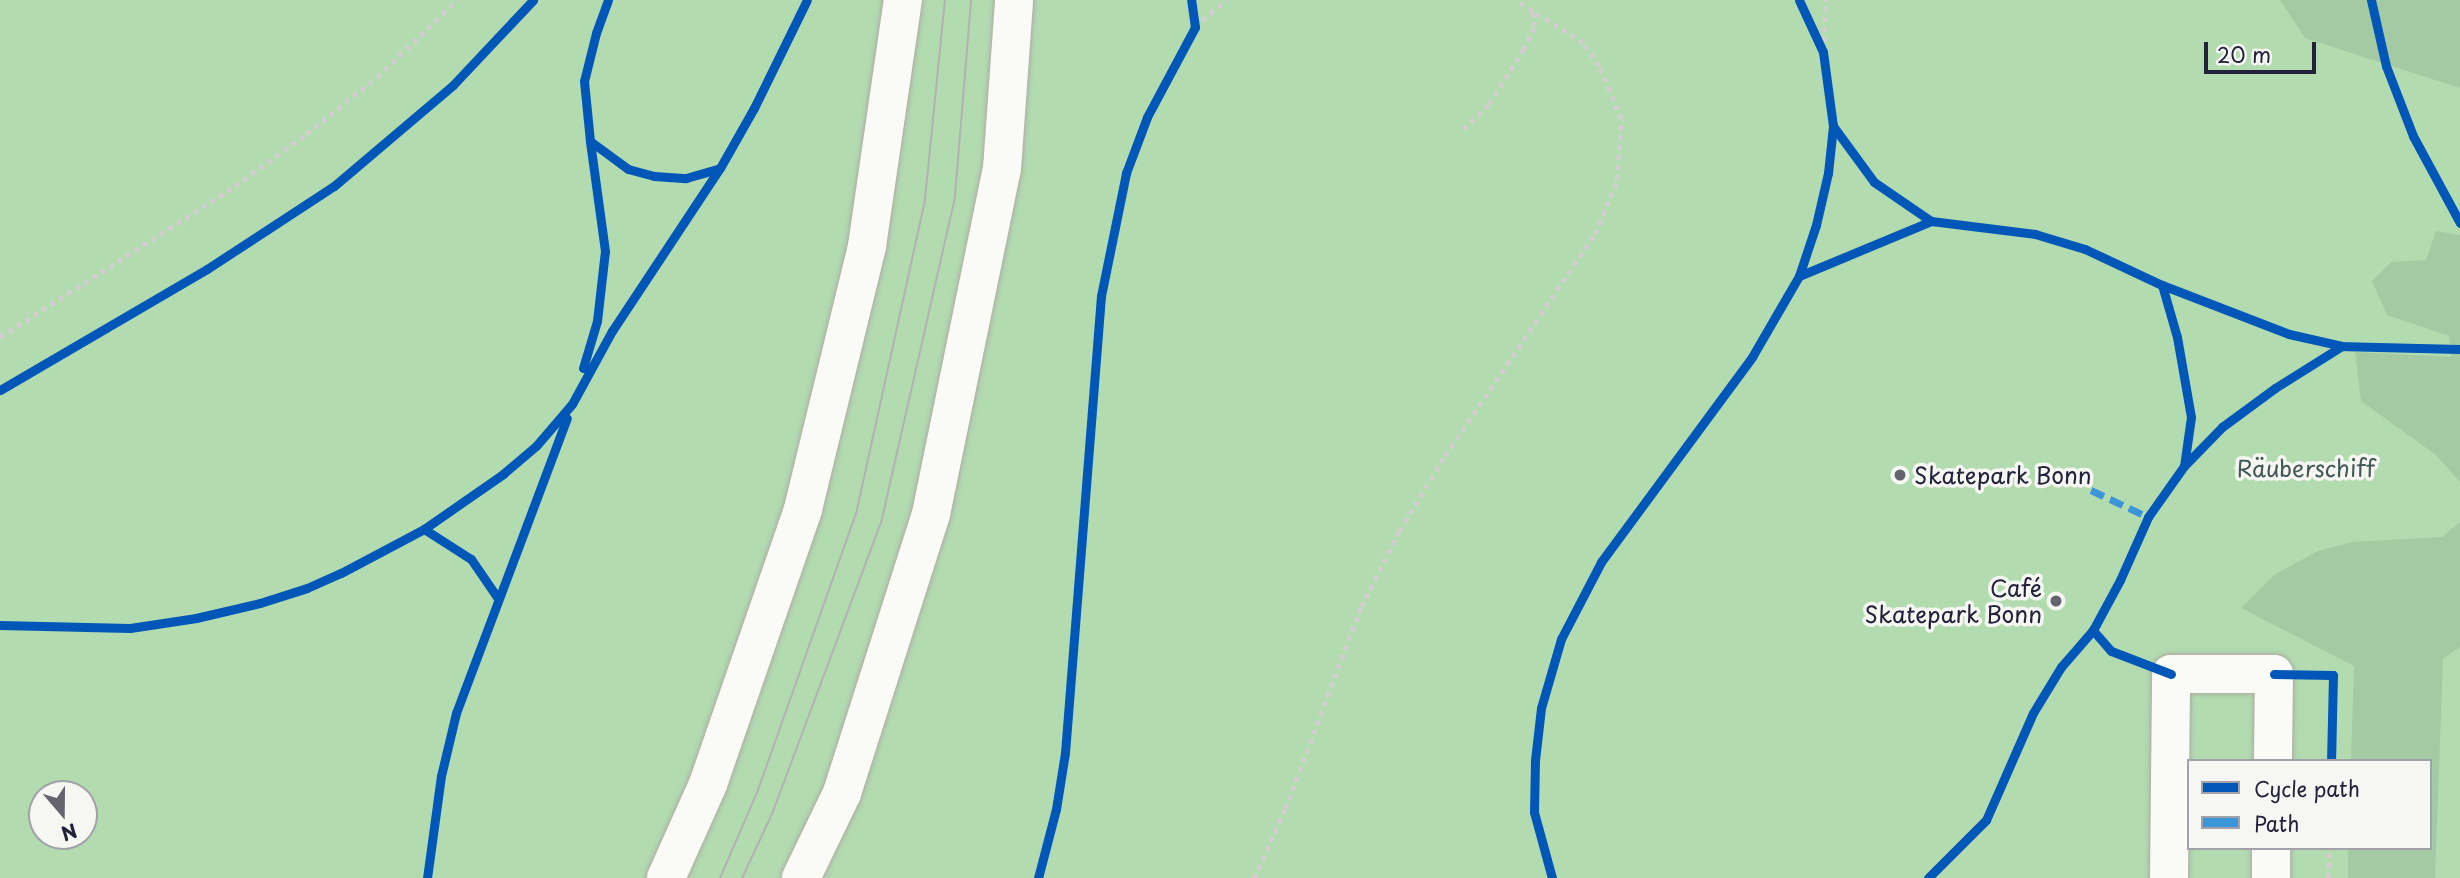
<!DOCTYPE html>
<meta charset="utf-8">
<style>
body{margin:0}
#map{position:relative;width:2460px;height:878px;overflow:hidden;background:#e1ddcc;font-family:"Playpen Sans",sans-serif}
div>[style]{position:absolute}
.green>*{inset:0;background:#b2dbb0}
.forest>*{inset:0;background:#a3caa3}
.path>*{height:4.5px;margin-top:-2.25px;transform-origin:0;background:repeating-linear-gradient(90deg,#d1cfcd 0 5px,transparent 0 10px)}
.roads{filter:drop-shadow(0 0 2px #aeaca3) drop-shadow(0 0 2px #aeaca3)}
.minor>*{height:38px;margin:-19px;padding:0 19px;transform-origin:19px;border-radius:19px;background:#fafaf7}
.highway>*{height:38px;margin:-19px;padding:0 19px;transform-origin:19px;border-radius:19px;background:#fafaf7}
.tram>*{height:2px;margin:-1px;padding:0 1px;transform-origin:1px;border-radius:1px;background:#b2b2b2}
.quiet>*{height:7px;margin-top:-3.5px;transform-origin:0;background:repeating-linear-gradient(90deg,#3b95d9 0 14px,transparent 0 21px)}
.cycleway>*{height:9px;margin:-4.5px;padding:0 4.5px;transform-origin:4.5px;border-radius:4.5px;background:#0057b8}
.dots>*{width:19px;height:19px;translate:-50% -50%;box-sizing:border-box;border:4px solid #f6f6f2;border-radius:50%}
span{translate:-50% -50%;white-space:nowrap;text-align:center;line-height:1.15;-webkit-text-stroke:7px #f6f6f2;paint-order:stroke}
.park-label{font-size:23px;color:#425957}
.poi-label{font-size:23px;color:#22223b}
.left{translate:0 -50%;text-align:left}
.right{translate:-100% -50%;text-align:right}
.legend{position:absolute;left:2187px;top:759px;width:245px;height:91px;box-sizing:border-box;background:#f6f6f2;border:2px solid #a1a1a9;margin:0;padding:9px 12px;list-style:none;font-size:21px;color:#22223b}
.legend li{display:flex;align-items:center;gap:14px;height:35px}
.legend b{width:35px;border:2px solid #a1a1a9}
.north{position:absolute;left:28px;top:780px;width:70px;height:70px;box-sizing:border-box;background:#f6f6f2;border:2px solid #a1a1a9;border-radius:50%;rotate:160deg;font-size:19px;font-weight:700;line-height:28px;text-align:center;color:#22223b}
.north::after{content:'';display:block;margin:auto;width:24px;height:32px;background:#65636e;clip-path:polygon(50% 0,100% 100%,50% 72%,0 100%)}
.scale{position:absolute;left:2204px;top:42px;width:112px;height:32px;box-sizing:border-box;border:4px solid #22223b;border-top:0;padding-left:9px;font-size:21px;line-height:24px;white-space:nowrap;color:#22223b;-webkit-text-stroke:5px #f6f6f2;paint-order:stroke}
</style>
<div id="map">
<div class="green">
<div style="clip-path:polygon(evenodd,0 0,2460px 0,2460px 878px,0 878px,0 0,2189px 761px,2430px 761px,2430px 848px,2189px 848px,2189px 761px,0 0,42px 794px,84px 794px,84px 836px,42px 836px,42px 794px)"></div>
</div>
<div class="forest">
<div style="clip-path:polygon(2280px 0,2460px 0,2460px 88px,2305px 38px)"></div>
<div style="clip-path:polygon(2436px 231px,2460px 235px,2460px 482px,2436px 455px,2361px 401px,2355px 352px,2451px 357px,2449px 336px,2387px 315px,2372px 281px,2391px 262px,2426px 260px)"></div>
<div style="clip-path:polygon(2460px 522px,2460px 647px,2443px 659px,2435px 878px,2348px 878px,2348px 848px,2430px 848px,2430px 761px,2351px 761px,2354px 666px,2241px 608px,2274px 575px,2318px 551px,2352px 542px,2442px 537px)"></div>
</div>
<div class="path">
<div style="left:1195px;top:27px;width:41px;rotate:-41.1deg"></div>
<div style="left:1823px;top:52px;width:52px;rotate:-86.7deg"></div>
<div style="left:1463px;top:129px;width:36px;rotate:-44deg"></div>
<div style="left:1489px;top:104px;width:64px;rotate:-57.8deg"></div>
<div style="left:1523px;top:50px;width:25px;rotate:-64deg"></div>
<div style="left:1534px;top:27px;width:16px;rotate:-97deg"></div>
<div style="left:0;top:337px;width:279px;rotate:-32.7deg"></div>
<div style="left:235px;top:186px;width:88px;rotate:-36.2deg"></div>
<div style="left:306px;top:134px;width:91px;rotate:-38.8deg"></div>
<div style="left:377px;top:77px;width:111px;rotate:-43.9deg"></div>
<div style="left:2310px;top:675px;width:23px"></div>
<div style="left:2333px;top:675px;width:86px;rotate:91.3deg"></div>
<div style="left:1254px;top:878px;width:76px;rotate:-65.8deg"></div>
<div style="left:1285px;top:809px;width:216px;rotate:-69.4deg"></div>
<div style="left:1361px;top:607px;width:85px;rotate:-63.4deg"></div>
<div style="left:1399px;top:531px;width:88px;rotate:-58.5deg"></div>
<div style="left:1445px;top:456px;width:268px;rotate:-56deg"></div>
<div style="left:1595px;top:234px;width:58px;rotate:-67.8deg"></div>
<div style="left:1617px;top:180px;width:61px;rotate:-86.2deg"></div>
<div style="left:1621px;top:119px;width:57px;rotate:-112.5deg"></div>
<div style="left:1599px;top:66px;width:28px;rotate:-125deg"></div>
<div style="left:1583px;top:43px;width:80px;rotate:-147.7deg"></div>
<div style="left:2328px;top:878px;width:30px;rotate:-88deg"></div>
</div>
<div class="roads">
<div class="minor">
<div style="left:2169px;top:878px;width:204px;rotate:-89.4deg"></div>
<div style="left:2171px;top:674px;width:103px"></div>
<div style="left:2274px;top:674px;width:87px;rotate:90.7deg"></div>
<div style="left:2271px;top:878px;width:30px;rotate:-90deg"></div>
</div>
<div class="highway">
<div style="left:666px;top:878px;width:103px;rotate:-65.9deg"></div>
<div style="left:708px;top:784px;width:291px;rotate:-70.9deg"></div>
<div style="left:803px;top:509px;width:271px;rotate:-76.3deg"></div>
<div style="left:867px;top:246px;width:249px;rotate:-81.7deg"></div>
<div style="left:801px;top:878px;width:94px;rotate:-64.2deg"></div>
<div style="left:842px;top:793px;width:293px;rotate:-72.3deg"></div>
<div style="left:931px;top:514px;width:352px;rotate:-78.4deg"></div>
<div style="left:1002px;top:169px;width:169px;rotate:-85.9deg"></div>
</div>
</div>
<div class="tram">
<div style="left:720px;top:878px;width:96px;rotate:-66.6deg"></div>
<div style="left:758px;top:790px;width:293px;rotate:-70.5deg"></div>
<div style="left:856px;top:514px;width:322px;rotate:-77.6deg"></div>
<div style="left:925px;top:199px;width:200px;rotate:-84.3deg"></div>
<div style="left:742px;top:878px;width:71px;rotate:-64.9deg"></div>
<div style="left:772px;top:814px;width:311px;rotate:-69.5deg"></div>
<div style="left:881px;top:523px;width:335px;rotate:-77.2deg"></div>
<div style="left:955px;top:196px;width:197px;rotate:-85.3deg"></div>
</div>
<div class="quiet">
<div style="left:2091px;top:490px;width:63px;rotate:25.3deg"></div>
</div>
<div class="cycleway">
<div style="left:608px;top:0;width:35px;rotate:110deg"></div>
<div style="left:596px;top:33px;width:49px;rotate:104deg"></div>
<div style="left:584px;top:81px;width:60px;rotate:84.3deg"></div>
<div style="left:590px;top:141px;width:47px;rotate:36.4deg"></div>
<div style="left:628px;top:169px;width:27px;rotate:15deg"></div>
<div style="left:654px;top:176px;width:32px;rotate:4deg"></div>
<div style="left:686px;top:178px;width:35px;rotate:-16deg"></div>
<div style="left:2371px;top:0;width:68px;rotate:77.2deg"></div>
<div style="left:2386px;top:66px;width:75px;rotate:68.9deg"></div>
<div style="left:2413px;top:136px;width:99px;rotate:61.6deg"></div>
<div style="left:1833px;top:126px;width:69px;rotate:53.8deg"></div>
<div style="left:1874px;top:182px;width:69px;rotate:34.4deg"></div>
<div style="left:1931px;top:221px;width:105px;rotate:7.1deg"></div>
<div style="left:2035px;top:234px;width:52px;rotate:16.7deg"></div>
<div style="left:2085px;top:249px;width:85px;rotate:25.1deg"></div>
<div style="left:2162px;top:285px;width:136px;rotate:21.1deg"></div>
<div style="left:2289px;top:334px;width:54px;rotate:12.8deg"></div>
<div style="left:1799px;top:276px;width:143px;rotate:-22.6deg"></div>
<div style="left:2162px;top:285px;width:54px;rotate:73.9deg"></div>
<div style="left:2177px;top:337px;width:81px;rotate:80.1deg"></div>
<div style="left:2191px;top:417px;width:49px;rotate:98.1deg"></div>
<div style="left:583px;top:368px;width:49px;rotate:-73.4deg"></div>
<div style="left:597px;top:321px;width:70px;rotate:-83.5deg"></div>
<div style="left:605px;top:251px;width:111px;rotate:-97.8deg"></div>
<div style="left:0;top:390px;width:240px;rotate:-30.3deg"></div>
<div style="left:207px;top:269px;width:152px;rotate:-33.2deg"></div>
<div style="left:334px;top:186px;width:156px;rotate:-40.3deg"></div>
<div style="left:453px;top:85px;width:117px;rotate:-46.7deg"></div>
<div style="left:424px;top:529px;width:56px;rotate:32.6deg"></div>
<div style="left:471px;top:559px;width:46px;rotate:55.6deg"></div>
<div style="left:0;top:625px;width:130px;rotate:1.3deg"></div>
<div style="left:130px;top:628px;width:67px;rotate:-8.6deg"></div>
<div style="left:196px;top:618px;width:66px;rotate:-13.2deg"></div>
<div style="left:260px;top:603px;width:49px;rotate:-17.7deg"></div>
<div style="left:307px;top:588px;width:37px;rotate:-24deg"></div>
<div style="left:341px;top:573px;width:94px;rotate:-27.9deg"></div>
<div style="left:424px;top:529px;width:96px;rotate:-34.8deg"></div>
<div style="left:503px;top:474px;width:43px;rotate:-40.3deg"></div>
<div style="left:536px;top:446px;width:55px;rotate:-49.4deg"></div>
<div style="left:572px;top:404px;width:83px;rotate:-61.3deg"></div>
<div style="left:612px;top:331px;width:196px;rotate:-56.5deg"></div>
<div style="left:720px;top:168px;width:69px;rotate:-60.5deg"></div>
<div style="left:754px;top:108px;width:120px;rotate:-63.9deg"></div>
<div style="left:2171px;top:674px;width:64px;rotate:-159deg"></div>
<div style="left:2111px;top:651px;width:28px;rotate:-131deg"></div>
<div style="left:2093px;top:630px;width:57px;rotate:-61.6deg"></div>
<div style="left:2120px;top:580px;width:69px;rotate:-66deg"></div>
<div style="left:2148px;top:517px;width:62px;rotate:-54.8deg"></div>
<div style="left:2184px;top:466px;width:54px;rotate:-45.7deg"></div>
<div style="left:2222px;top:427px;width:66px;rotate:-36.3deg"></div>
<div style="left:2275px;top:388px;width:79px;rotate:-32.1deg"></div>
<div style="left:2342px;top:346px;width:118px;rotate:1.5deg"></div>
<div style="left:2274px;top:674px;width:59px;rotate:1deg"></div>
<div style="left:2333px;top:675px;width:86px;rotate:91.3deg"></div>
<div style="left:427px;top:878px;width:103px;rotate:-82.2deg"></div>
<div style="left:441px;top:776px;width:65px;rotate:-76.6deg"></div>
<div style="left:456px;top:713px;width:315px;rotate:-69.4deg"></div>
<div style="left:1038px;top:878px;width:71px;rotate:-75.4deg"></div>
<div style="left:1056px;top:809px;width:57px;rotate:-80.9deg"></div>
<div style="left:1065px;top:753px;width:458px;rotate:-85.5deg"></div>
<div style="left:1101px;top:296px;width:126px;rotate:-78.5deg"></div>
<div style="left:1126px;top:173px;width:60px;rotate:-69.4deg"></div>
<div style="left:1147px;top:117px;width:102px;rotate:-61.9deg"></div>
<div style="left:1195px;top:27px;width:27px;rotate:-98deg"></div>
<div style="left:1552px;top:878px;width:68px;rotate:-105.3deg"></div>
<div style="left:1534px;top:812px;width:52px;rotate:-88.9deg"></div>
<div style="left:1535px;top:760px;width:52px;rotate:-83.4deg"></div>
<div style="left:1541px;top:708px;width:72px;rotate:-73.8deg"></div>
<div style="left:1561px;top:639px;width:87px;rotate:-62.5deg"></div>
<div style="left:1601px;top:562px;width:255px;rotate:-53.6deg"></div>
<div style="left:1752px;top:357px;width:94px;rotate:-59.9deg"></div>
<div style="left:1799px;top:276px;width:54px;rotate:-71.6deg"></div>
<div style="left:1816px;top:225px;width:53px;rotate:-77deg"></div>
<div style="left:1828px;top:173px;width:47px;rotate:-83.9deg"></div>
<div style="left:1833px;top:126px;width:75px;rotate:-97.7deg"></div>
<div style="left:1823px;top:52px;width:57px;rotate:-114.8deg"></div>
<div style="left:1928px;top:878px;width:82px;rotate:-45deg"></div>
<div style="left:1986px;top:820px;width:117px;rotate:-66.3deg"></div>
<div style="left:2033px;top:713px;width:54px;rotate:-58.7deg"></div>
<div style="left:2061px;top:667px;width:49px;rotate:-49.1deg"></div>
</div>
<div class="dots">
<div style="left:1900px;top:475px;background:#65636e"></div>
<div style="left:2056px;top:601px;background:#65636e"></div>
</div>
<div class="park-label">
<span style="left:2306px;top:468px">Räuberschiff</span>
</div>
<div class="poi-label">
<span class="left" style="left:1914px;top:475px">Skatepark Bonn</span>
<span class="right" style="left:2042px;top:601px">Café<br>Skatepark Bonn</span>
</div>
<ul class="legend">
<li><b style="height:9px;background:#0057b8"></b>Cycle path</li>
<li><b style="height:9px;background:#3b95d9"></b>Path</li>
</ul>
<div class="north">N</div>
<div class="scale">20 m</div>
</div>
